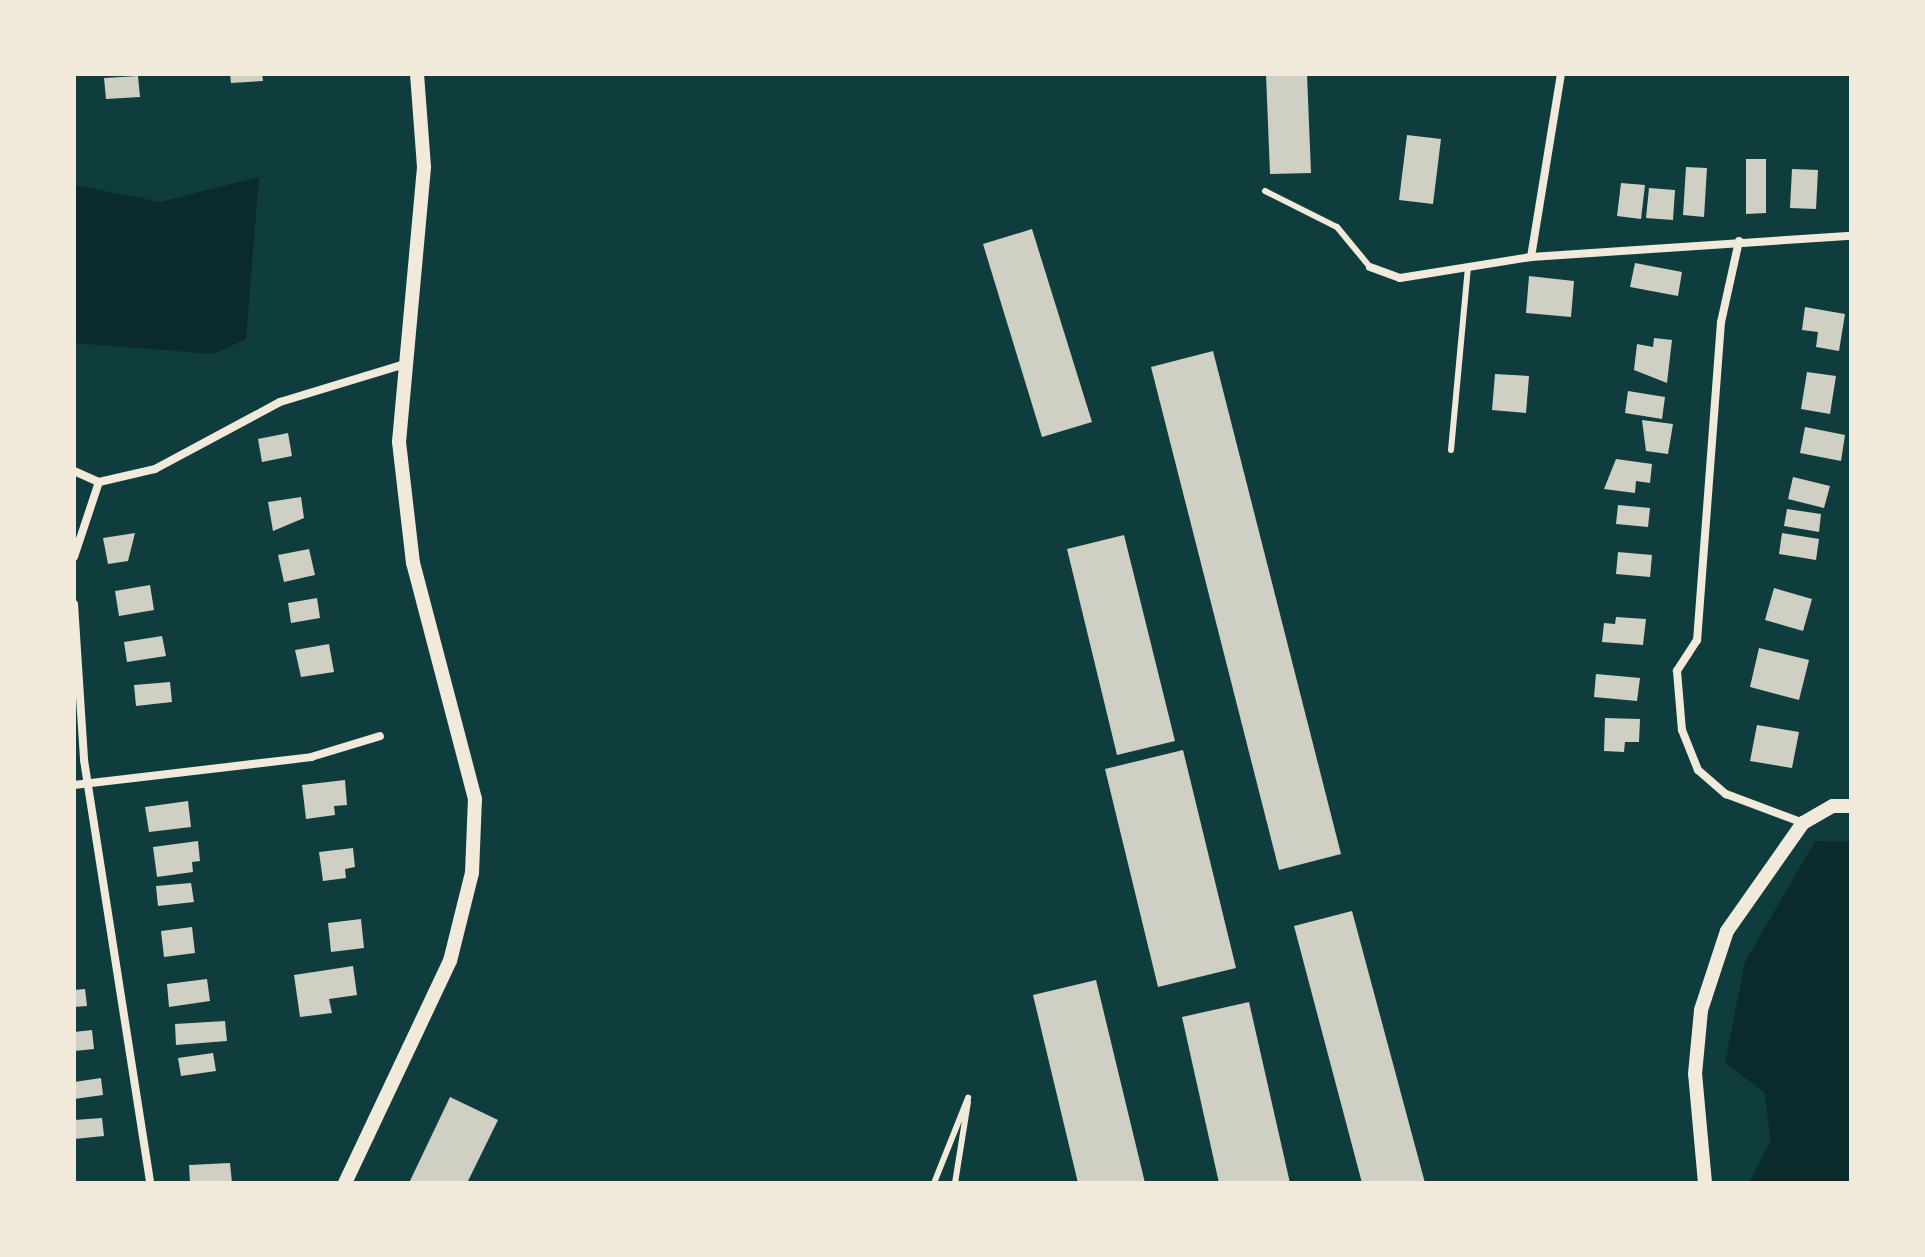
<!DOCTYPE html>
<style>
body{margin:0}
#map{position:relative;width:1925px;height:1257px;overflow:hidden;background:#0f3d3e;font-family:Montserrat,sans-serif}
div>[style]{position:absolute}
.water>*{inset:0;background:#0a2a2b}
.building>*{inset:0;background:#cfcfc3}
.service>*{height:6px;margin:-3px;padding:0 3px;transform-origin:3px;border-radius:3px;background:#f1e9da}
.minor>*{height:8px;margin:-4px;padding:0 4px;transform-origin:4px;border-radius:4px;background:#f1e9da}
.tertiary>*{height:14px;margin:-7px;padding:0 7px;transform-origin:7px;border-radius:7px;background:#f1e9da}
span{translate:-50% -50%;white-space:nowrap;text-align:center;line-height:1.15;-webkit-text-stroke:7px #f1e9da;paint-order:stroke}
.frame{position:absolute;inset:0;border:76px solid #f1e9da;pointer-events:none}
</style>
<div id="map">
<div class="water">
<div style="clip-path:polygon(259px 177px,246px 339px,214px 354px,74px 343px,74px 185px,160px 202px)"></div>
<div style="clip-path:polygon(1815px 841px,1851px 842px,1851px 1183px,1749px 1183px,1771px 1140px,1764px 1092px,1725px 1063px,1745px 962px)"></div>
</div>
<div class="building">
<div style="clip-path:polygon(230px 74px,262px 74px,263px 81px,231px 83px)"></div>
<div style="clip-path:polygon(1266px 74px,1307px 74px,1311px 173px,1270px 174px)"></div>
<div style="clip-path:polygon(138px 76px,140px 97px,106px 99px,104px 78px)"></div>
<div style="clip-path:polygon(1407px 135px,1441px 139px,1433px 204px,1399px 200px)"></div>
<div style="clip-path:polygon(1746px 159px,1766px 159px,1766px 213px,1746px 214px)"></div>
<div style="clip-path:polygon(1686px 167px,1707px 168px,1704px 217px,1683px 215px)"></div>
<div style="clip-path:polygon(1792px 169px,1818px 170px,1816px 209px,1790px 208px)"></div>
<div style="clip-path:polygon(1621px 183px,1645px 185px,1641px 219px,1617px 216px)"></div>
<div style="clip-path:polygon(1649px 188px,1675px 190px,1673px 220px,1646px 218px)"></div>
<div style="clip-path:polygon(1032px 229px,1092px 422px,1042px 437px,983px 244px)"></div>
<div style="clip-path:polygon(1635px 263px,1682px 272px,1678px 296px,1630px 287px)"></div>
<div style="clip-path:polygon(1529px 276px,1574px 281px,1571px 317px,1526px 313px)"></div>
<div style="clip-path:polygon(1805px 307px,1845px 314px,1839px 351px,1816px 347px,1818px 332px,1802px 330px)"></div>
<div style="clip-path:polygon(1654px 338px,1672px 340px,1667px 383px,1634px 370px,1637px 344px,1653px 347px)"></div>
<div style="clip-path:polygon(1213px 351px,1341px 854px,1279px 870px,1151px 367px)"></div>
<div style="clip-path:polygon(1807px 372px,1836px 376px,1830px 414px,1801px 409px)"></div>
<div style="clip-path:polygon(1495px 374px,1529px 376px,1526px 413px,1492px 410px)"></div>
<div style="clip-path:polygon(1628px 391px,1665px 397px,1662px 419px,1625px 413px)"></div>
<div style="clip-path:polygon(1642px 420px,1673px 424px,1668px 454px,1646px 451px)"></div>
<div style="clip-path:polygon(1805px 427px,1845px 435px,1841px 461px,1800px 453px)"></div>
<div style="clip-path:polygon(288px 433px,292px 456px,262px 462px,258px 439px)"></div>
<div style="clip-path:polygon(1616px 459px,1652px 464px,1650px 483px,1636px 481px,1635px 493px,1604px 489px)"></div>
<div style="clip-path:polygon(1793px 477px,1830px 486px,1824px 508px,1788px 499px)"></div>
<div style="clip-path:polygon(301px 497px,304px 518px,273px 531px,268px 502px)"></div>
<div style="clip-path:polygon(1618px 505px,1650px 508px,1648px 527px,1616px 524px)"></div>
<div style="clip-path:polygon(1787px 509px,1821px 514px,1819px 532px,1784px 526px)"></div>
<div style="clip-path:polygon(135px 533px,128px 561px,108px 564px,103px 538px)"></div>
<div style="clip-path:polygon(1782px 533px,1819px 539px,1816px 560px,1779px 554px)"></div>
<div style="clip-path:polygon(1124px 535px,1175px 741px,1117px 755px,1067px 549px)"></div>
<div style="clip-path:polygon(309px 549px,315px 575px,284px 582px,278px 555px)"></div>
<div style="clip-path:polygon(1618px 552px,1652px 555px,1650px 577px,1616px 574px)"></div>
<div style="clip-path:polygon(150px 585px,154px 610px,119px 616px,115px 591px)"></div>
<div style="clip-path:polygon(1774px 588px,1812px 599px,1803px 631px,1765px 620px)"></div>
<div style="clip-path:polygon(317px 598px,320px 618px,291px 623px,288px 603px)"></div>
<div style="clip-path:polygon(1616px 617px,1646px 619px,1643px 645px,1602px 642px,1604px 623px,1615px 624px)"></div>
<div style="clip-path:polygon(162px 636px,166px 656px,127px 662px,124px 642px)"></div>
<div style="clip-path:polygon(329px 644px,334px 672px,301px 677px,295px 650px)"></div>
<div style="clip-path:polygon(1759px 648px,1809px 660px,1799px 700px,1750px 687px)"></div>
<div style="clip-path:polygon(1596px 674px,1640px 678px,1637px 701px,1594px 697px)"></div>
<div style="clip-path:polygon(170px 682px,172px 702px,136px 706px,134px 685px)"></div>
<div style="clip-path:polygon(1605px 718px,1640px 719px,1639px 742px,1625px 742px,1624px 752px,1604px 751px)"></div>
<div style="clip-path:polygon(1757px 725px,1799px 732px,1792px 768px,1750px 761px)"></div>
<div style="clip-path:polygon(1183px 750px,1236px 968px,1158px 987px,1105px 769px)"></div>
<div style="clip-path:polygon(345px 780px,347px 805px,334px 806px,335px 815px,306px 819px,302px 785px)"></div>
<div style="clip-path:polygon(188px 801px,191px 827px,149px 832px,145px 807px)"></div>
<div style="clip-path:polygon(198px 841px,200px 861px,192px 862px,193px 872px,157px 877px,153px 847px)"></div>
<div style="clip-path:polygon(353px 848px,355px 867px,345px 869px,346px 878px,323px 881px,319px 852px)"></div>
<div style="clip-path:polygon(191px 883px,194px 902px,158px 906px,156px 886px)"></div>
<div style="clip-path:polygon(1352px 911px,1425px 1183px,1362px 1183px,1294px 926px)"></div>
<div style="clip-path:polygon(361px 919px,364px 948px,331px 952px,328px 923px)"></div>
<div style="clip-path:polygon(192px 927px,195px 953px,164px 957px,161px 931px)"></div>
<div style="clip-path:polygon(353px 966px,357px 995px,329px 999px,332px 1013px,300px 1017px,294px 975px)"></div>
<div style="clip-path:polygon(207px 979px,210px 1001px,169px 1007px,167px 984px)"></div>
<div style="clip-path:polygon(1096px 980px,1145px 1183px,1078px 1183px,1033px 995px)"></div>
<div style="clip-path:polygon(85px 989px,87px 1006px,74px 1007px,74px 990px)"></div>
<div style="clip-path:polygon(1249px 1002px,1290px 1183px,1219px 1183px,1182px 1017px)"></div>
<div style="clip-path:polygon(225px 1021px,227px 1041px,176px 1045px,175px 1024px)"></div>
<div style="clip-path:polygon(92px 1030px,94px 1049px,74px 1051px,74px 1032px)"></div>
<div style="clip-path:polygon(213px 1053px,216px 1071px,181px 1076px,178px 1058px)"></div>
<div style="clip-path:polygon(101px 1078px,103px 1095px,74px 1099px,74px 1082px)"></div>
<div style="clip-path:polygon(450px 1097px,498px 1120px,467px 1183px,409px 1183px)"></div>
<div style="clip-path:polygon(102px 1118px,104px 1136px,74px 1139px,74px 1120px)"></div>
<div style="clip-path:polygon(230px 1163px,232px 1183px,190px 1183px,189px 1165px)"></div>
</div>
<div class="service">
<div style="left:1265px;top:191px;width:80px;rotate:26.6deg"></div>
<div style="left:1337px;top:227px;width:52px;rotate:50.5deg"></div>
<div style="left:1451px;top:450px;width:183px;rotate:-84.7deg"></div>
<div style="left:934px;top:1183px;width:92px;rotate:-68.2deg"></div>
<div style="left:955px;top:1183px;width:82px;rotate:-80.9deg"></div>
</div>
<div class="minor">
<div style="left:1739px;top:241px;width:83px;rotate:102.5deg"></div>
<div style="left:1721px;top:322px;width:319px;rotate:94.3deg"></div>
<div style="left:1697px;top:640px;width:37px;rotate:123deg"></div>
<div style="left:1677px;top:671px;width:59px;rotate:85.2deg"></div>
<div style="left:1682px;top:730px;width:43px;rotate:68.2deg"></div>
<div style="left:1698px;top:770px;width:37px;rotate:41deg"></div>
<div style="left:1726px;top:794px;width:82px;rotate:20.6deg"></div>
<div style="left:1531px;top:257px;width:185px;rotate:-80.7deg"></div>
<div style="left:1370px;top:267px;width:32px;rotate:20deg"></div>
<div style="left:1400px;top:278px;width:133px;rotate:-9.1deg"></div>
<div style="left:1531px;top:257px;width:321px;rotate:-3.8deg"></div>
<div style="left:74px;top:471px;width:27px;rotate:24deg"></div>
<div style="left:99px;top:482px;width:57px;rotate:-13.1deg"></div>
<div style="left:155px;top:469px;width:142px;rotate:-28.2deg"></div>
<div style="left:280px;top:402px;width:131px;rotate:-16.9deg"></div>
<div style="left:74px;top:557px;width:79px;rotate:-71.6deg"></div>
<div style="left:74px;top:604px;width:156px;rotate:86.3deg"></div>
<div style="left:84px;top:760px;width:428px;rotate:81.1deg"></div>
<div style="left:74px;top:785px;width:239px;rotate:-6.7deg"></div>
<div style="left:311px;top:757px;width:72px;rotate:-16.9deg"></div>
</div>
<div class="tertiary">
<div style="left:345px;top:1183px;width:246px;rotate:-64.7deg"></div>
<div style="left:450px;top:961px;width:91px;rotate:-76deg"></div>
<div style="left:472px;top:873px;width:74px;rotate:-87.7deg"></div>
<div style="left:475px;top:799px;width:244px;rotate:-104.7deg"></div>
<div style="left:413px;top:563px;width:122px;rotate:-96.6deg"></div>
<div style="left:399px;top:442px;width:276px;rotate:-84.8deg"></div>
<div style="left:424px;top:167px;width:93px;rotate:-94.3deg"></div>
<div style="left:1705px;top:1183px;width:109px;rotate:-95.2deg"></div>
<div style="left:1695px;top:1074px;width:64px;rotate:-84.6deg"></div>
<div style="left:1701px;top:1010px;width:83px;rotate:-71.8deg"></div>
<div style="left:1727px;top:931px;width:132px;rotate:-54.9deg"></div>
<div style="left:1803px;top:823px;width:34px;rotate:-30deg"></div>
<div style="left:1833px;top:806px;width:18px"></div>
</div>
<div class="frame"></div>
</div>
